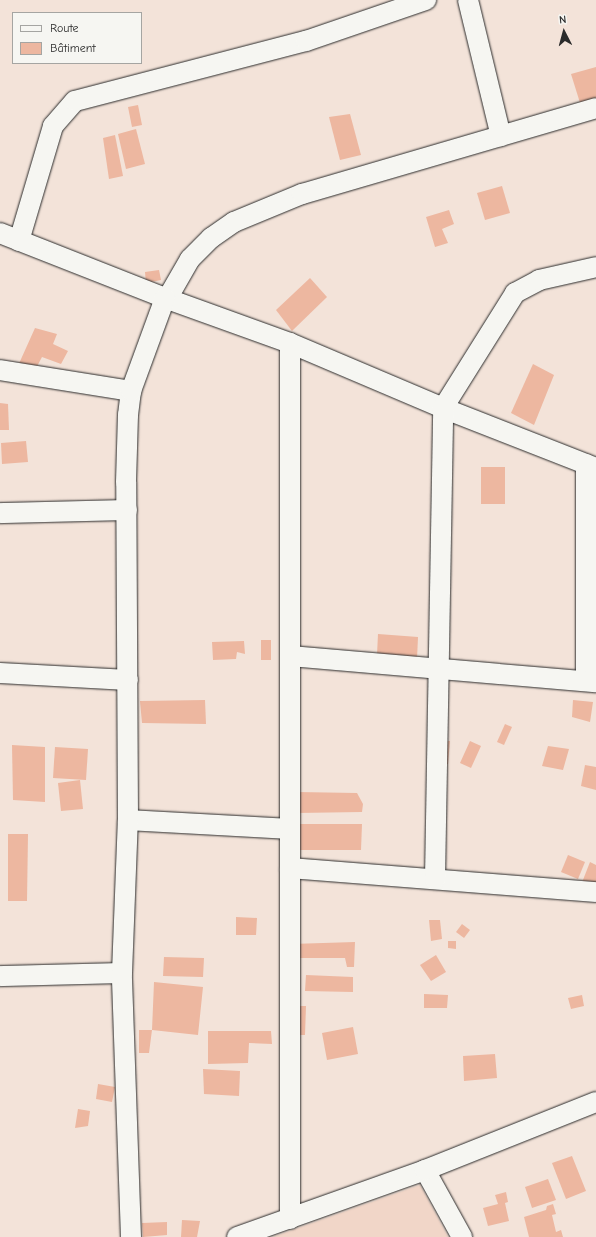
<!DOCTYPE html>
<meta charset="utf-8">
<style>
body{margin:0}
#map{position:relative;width:596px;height:1237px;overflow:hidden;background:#f3e3d9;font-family:"Comic Neue",sans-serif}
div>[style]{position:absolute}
.built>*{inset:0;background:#f1d6c8}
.building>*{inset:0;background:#edb7a0}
.roads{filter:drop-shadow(0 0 1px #2b2b2b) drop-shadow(0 0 1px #2b2b2b)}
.minor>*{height:20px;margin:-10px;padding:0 10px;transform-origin:10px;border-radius:10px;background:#f6f6f2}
span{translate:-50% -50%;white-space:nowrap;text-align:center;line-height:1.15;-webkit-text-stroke:3.5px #f6f6f2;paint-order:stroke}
.legend{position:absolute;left:12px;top:12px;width:130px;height:52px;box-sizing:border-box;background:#f6f6f2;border:1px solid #a5a5a2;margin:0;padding:5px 7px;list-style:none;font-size:12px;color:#2b2b2b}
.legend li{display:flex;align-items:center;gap:8px;height:20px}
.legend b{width:20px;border:1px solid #a5a5a2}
.north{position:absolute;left:544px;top:12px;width:40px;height:40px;-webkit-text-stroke:3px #f6f6f2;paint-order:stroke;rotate:354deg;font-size:11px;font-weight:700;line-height:16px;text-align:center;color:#2b2b2b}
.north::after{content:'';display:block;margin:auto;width:14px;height:18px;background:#2b2b2b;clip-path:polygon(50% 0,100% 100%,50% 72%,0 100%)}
</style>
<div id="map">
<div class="built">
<div style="clip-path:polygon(420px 1185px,448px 1237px,273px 1237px)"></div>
</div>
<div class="building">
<div style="clip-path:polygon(596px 67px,596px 102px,581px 106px,571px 74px)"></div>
<div style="clip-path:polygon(138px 105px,142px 125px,132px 127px,128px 107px)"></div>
<div style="clip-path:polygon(350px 114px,361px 155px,340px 160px,329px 117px)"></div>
<div style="clip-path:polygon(136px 129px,145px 164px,126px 169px,118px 134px)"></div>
<div style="clip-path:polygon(115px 135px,123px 176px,109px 179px,103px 138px)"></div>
<div style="clip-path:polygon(502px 186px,510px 213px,485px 220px,477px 193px)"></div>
<div style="clip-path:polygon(449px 210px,454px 224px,442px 229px,448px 243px,435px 247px,426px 217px)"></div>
<div style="clip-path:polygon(159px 270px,161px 280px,146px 283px,145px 272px)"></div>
<div style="clip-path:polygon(310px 278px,327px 297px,292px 331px,276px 310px)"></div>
<div style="clip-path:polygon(35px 328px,57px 334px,53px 344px,68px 351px,61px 364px,42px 357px,33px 374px,17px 368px)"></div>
<div style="clip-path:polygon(533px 364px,554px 375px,534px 425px,511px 413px)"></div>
<div style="clip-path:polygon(0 403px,8px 404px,9px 430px,0 430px)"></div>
<div style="clip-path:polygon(26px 441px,28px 462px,2px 464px,1px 443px)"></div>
<div style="clip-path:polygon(481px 467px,505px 467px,505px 504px,481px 504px)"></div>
<div style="clip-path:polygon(378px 634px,418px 637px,417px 659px,377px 655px)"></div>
<div style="clip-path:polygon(261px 640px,271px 640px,271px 660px,261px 660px)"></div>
<div style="clip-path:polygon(244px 641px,245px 654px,237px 652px,236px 659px,213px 660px,212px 642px)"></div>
<div style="clip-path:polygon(205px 700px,206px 724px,142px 723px,140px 701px)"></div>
<div style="clip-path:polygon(573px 700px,593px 702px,590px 722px,572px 717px)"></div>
<div style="clip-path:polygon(505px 724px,512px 727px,504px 745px,497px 742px)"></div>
<div style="clip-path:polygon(440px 740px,450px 741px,448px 764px,439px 764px)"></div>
<div style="clip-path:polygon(470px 741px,481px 746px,471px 768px,460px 763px)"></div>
<div style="clip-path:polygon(12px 745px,45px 747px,45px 802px,13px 800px)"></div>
<div style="clip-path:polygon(548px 746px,569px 749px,563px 770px,542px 766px)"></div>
<div style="clip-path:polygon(55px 747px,88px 749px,86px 780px,53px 778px)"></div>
<div style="clip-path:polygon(585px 765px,596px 767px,596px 790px,581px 786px)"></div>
<div style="clip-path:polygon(80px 780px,83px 809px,61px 811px,58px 783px)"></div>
<div style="clip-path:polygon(297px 792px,357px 793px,363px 804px,362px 812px,297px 813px)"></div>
<div style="clip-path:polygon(295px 824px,362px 824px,361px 850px,295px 850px)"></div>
<div style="clip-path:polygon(8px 834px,28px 834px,27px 901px,8px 901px)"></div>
<div style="clip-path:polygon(568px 855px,585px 862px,578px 879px,561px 872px)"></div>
<div style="clip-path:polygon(590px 862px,596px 865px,596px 882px,593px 889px,581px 885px)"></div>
<div style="clip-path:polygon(236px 917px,257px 918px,256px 935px,236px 935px)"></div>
<div style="clip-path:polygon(429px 920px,440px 920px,442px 939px,431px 941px)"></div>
<div style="clip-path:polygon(462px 924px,470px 930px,464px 938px,456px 932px)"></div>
<div style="clip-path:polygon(448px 941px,456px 941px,456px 949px,448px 948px)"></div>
<div style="clip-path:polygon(355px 942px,354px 967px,347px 967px,345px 958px,291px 958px,291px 944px)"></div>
<div style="clip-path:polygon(436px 955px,446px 972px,431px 981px,420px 965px)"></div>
<div style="clip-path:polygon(164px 957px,204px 958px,203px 977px,163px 976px)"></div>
<div style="clip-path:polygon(306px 975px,353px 977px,353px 992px,305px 991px)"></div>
<div style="clip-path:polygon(154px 982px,203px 987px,198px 1035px,152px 1030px,149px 1053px,139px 1053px,139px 1030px,152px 1030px)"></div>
<div style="clip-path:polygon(424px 994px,448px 995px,447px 1008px,424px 1008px)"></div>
<div style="clip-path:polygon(582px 995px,584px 1006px,571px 1009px,568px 998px)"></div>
<div style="clip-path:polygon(293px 1006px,306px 1006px,305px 1035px,293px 1035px)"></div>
<div style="clip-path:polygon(353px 1027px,358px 1054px,327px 1060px,322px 1033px)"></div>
<div style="clip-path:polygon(208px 1031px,271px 1031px,272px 1044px,249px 1043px,248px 1063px,208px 1064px)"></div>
<div style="clip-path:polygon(495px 1054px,497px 1078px,464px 1081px,463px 1056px)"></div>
<div style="clip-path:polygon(203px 1069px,240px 1071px,239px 1096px,204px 1094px)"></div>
<div style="clip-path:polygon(98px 1084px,115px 1087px,112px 1102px,96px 1099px)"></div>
<div style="clip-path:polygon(78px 1109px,90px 1111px,88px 1126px,75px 1128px)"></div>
<div style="clip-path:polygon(572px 1156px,586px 1191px,566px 1199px,552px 1163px)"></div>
<div style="clip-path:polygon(548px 1179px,556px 1200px,532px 1208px,525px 1187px)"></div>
<div style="clip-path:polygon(506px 1192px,508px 1202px,505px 1203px,509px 1221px,488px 1226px,483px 1208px,498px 1204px,495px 1195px)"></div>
<div style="clip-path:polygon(553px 1204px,556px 1214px,552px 1215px,556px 1232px,561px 1230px,563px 1237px,529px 1237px,524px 1217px,546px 1210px,547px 1206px)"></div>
<div style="clip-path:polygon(182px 1220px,200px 1221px,197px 1237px,181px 1237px)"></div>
<div style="clip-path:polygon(167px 1222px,167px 1235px,143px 1237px,142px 1223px)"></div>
</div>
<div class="roads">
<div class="minor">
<div style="left:468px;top:0;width:140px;rotate:76.4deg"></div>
<div style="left:0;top:233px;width:177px;rotate:21.5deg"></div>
<div style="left:165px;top:298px;width:133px;rotate:19.8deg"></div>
<div style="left:290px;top:343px;width:166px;rotate:23deg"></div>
<div style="left:443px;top:408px;width:164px;rotate:21.4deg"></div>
<div style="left:19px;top:241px;width:120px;rotate:-73.5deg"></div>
<div style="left:53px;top:126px;width:33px;rotate:-49deg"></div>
<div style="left:75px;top:101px;width:239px;rotate:-14.6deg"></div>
<div style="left:306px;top:41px;width:127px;rotate:-18.9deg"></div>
<div style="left:167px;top:299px;width:46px;rotate:-60.1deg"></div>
<div style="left:190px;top:259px;width:30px;rotate:-45deg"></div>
<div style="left:211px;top:238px;width:28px;rotate:-35deg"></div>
<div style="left:234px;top:222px;width:74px;rotate:-22.4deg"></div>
<div style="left:302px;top:194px;width:306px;rotate:-16.3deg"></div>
<div style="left:0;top:370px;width:133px;rotate:9.1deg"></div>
<div style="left:586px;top:464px;width:217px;rotate:90deg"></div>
<div style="left:0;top:513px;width:127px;rotate:-1.4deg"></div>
<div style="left:290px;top:656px;width:307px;rotate:4.9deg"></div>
<div style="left:0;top:673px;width:128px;rotate:3.1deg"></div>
<div style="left:128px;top:820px;width:162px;rotate:3.2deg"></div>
<div style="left:290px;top:868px;width:307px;rotate:4.5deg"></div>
<div style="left:435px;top:879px;width:471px;rotate:-89deg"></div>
<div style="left:443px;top:408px;width:136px;rotate:-57.9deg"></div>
<div style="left:515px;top:293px;width:27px;rotate:-28deg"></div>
<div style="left:539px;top:280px;width:58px;rotate:-12.8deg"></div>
<div style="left:0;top:976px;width:122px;rotate:-1.4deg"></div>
<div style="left:425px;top:1170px;width:77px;rotate:61.1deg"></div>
<div style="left:290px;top:1219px;width:876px;rotate:-90deg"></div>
<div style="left:131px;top:1237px;width:264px;rotate:-92deg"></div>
<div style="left:122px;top:973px;width:153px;rotate:-87.8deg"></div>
<div style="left:128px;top:820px;width:338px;rotate:-90.3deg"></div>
<div style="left:126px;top:482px;width:67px;rotate:-88.3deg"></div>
<div style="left:128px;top:415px;width:24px;rotate:-83deg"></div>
<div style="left:131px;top:391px;width:99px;rotate:-69.9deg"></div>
<div style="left:237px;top:1237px;width:200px;rotate:-19.6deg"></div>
<div style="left:425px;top:1170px;width:184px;rotate:-21.7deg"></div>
</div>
</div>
<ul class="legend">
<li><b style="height:5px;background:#f6f6f2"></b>Route</li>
<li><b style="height:11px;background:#edb7a0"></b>Bâtiment</li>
</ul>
<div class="north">N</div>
</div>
